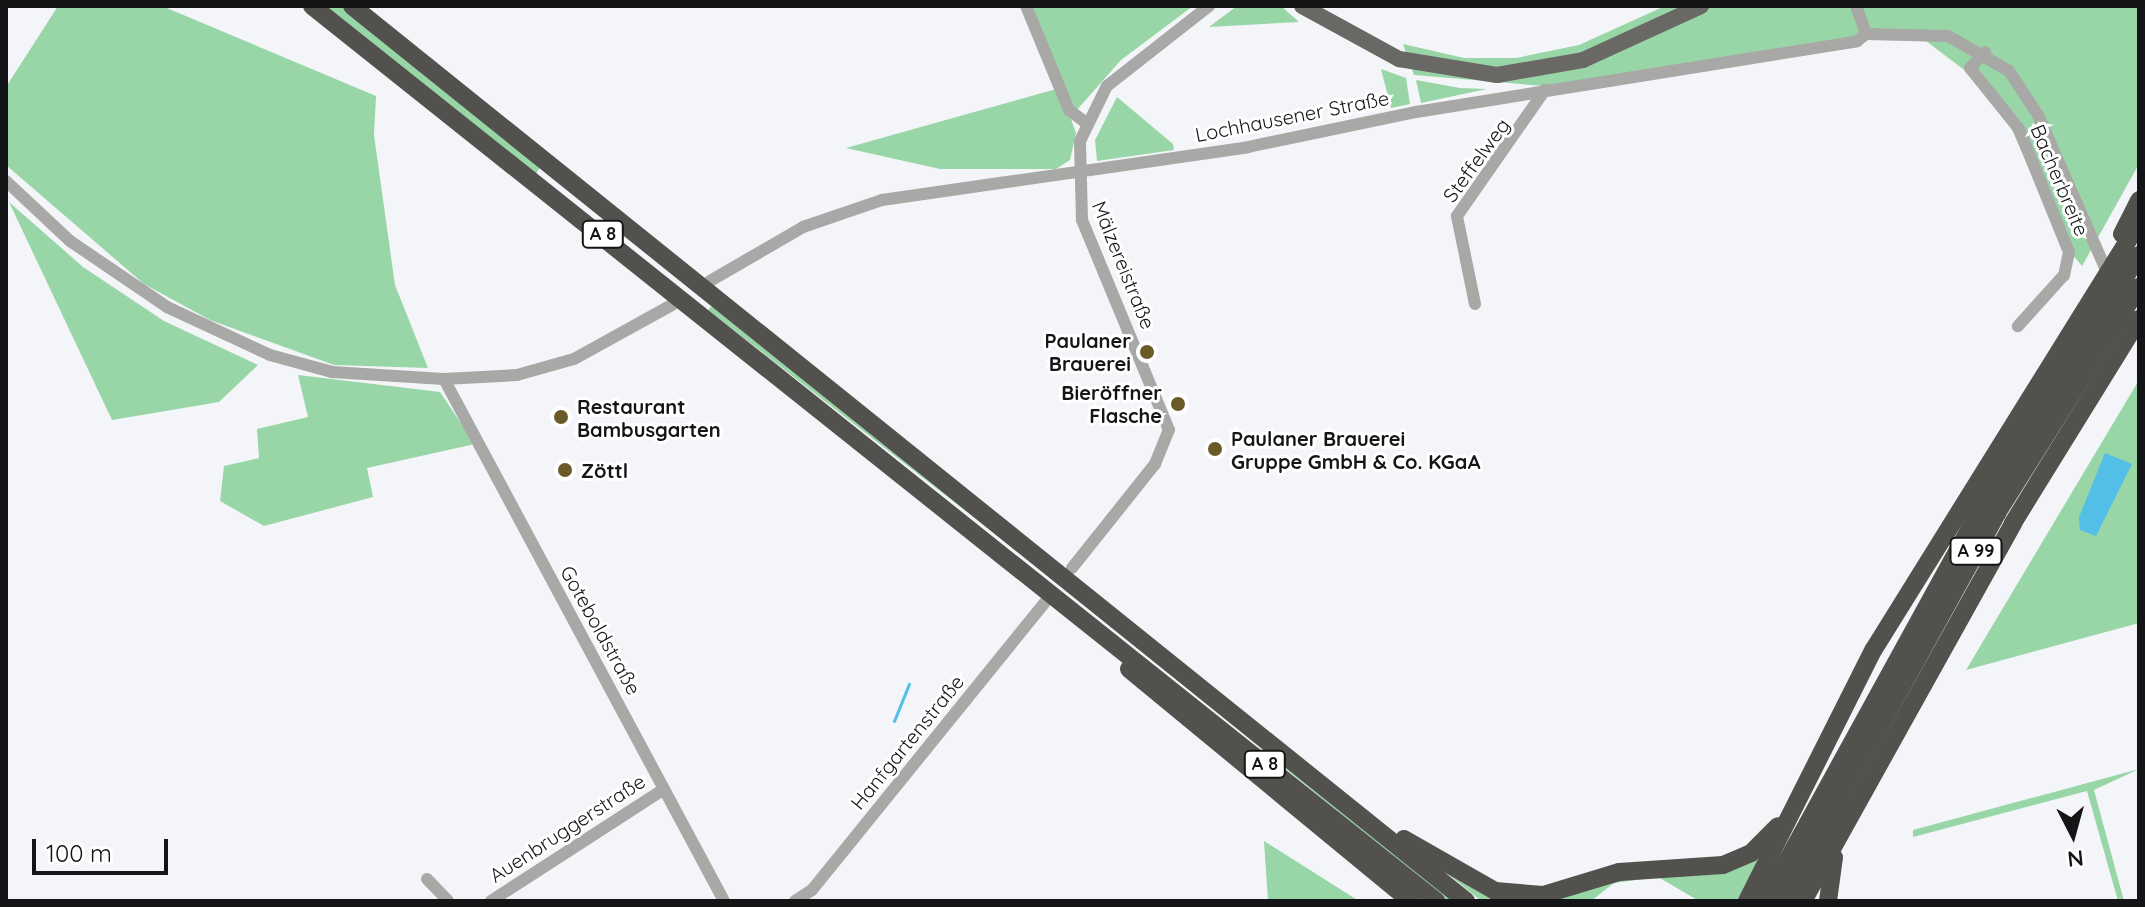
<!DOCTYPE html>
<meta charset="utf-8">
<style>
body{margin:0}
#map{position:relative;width:2145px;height:907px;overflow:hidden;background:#f3f5f9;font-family:Quicksand,sans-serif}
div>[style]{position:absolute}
.green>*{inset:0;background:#99d6a7}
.water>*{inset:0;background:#53bfe7}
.stream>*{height:3px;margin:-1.5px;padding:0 1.5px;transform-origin:1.5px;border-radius:1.5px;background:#53bfe7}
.minor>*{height:12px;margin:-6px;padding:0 6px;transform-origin:6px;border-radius:6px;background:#a8a8a6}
.major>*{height:16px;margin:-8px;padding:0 8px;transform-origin:8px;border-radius:8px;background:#696865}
.highway>*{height:18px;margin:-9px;padding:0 9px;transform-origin:9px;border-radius:9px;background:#53514e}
.dots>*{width:22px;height:22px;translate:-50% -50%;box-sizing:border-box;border:4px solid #fff;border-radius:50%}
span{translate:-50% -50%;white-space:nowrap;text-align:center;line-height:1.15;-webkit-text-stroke:6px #fff;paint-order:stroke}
.shield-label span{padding:2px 6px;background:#fff;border:2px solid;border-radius:6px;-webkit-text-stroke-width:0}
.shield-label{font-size:18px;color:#141516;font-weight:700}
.street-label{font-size:20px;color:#141516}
.poi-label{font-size:20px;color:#141516;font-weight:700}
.right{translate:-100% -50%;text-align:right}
.left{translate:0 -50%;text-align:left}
.frame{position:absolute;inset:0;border:8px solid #141516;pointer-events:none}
.north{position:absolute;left:2033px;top:795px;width:80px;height:80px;-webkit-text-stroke:6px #fff;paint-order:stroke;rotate:174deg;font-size:22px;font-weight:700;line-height:32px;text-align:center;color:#141516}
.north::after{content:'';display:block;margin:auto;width:28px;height:36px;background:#141516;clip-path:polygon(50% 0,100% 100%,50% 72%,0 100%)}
.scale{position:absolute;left:32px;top:839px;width:136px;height:36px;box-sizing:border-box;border:4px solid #141516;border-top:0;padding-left:10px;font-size:24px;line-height:28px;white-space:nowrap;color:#141516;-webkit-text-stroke:6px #fff;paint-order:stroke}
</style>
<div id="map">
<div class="green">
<div style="clip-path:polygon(58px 6px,162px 6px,376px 96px,374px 135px,395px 285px,428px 368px,334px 365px,210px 320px,144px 284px,6px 165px,6px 87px)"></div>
<div style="clip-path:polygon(322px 6px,343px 6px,541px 166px,535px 175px)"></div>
<div style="clip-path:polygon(1029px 6px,1193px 6px,1121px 60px,1076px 111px)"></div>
<div style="clip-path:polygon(1237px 6px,1281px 6px,1299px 22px,1209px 27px)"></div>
<div style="clip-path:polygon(1665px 6px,2139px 6px,2139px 164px,2082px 266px,2061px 241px,2009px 123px,1967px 72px,1922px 38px,1850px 37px,1543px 86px,1414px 75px,1403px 44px,1464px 58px,1516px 58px,1579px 45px)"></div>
<div style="clip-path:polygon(1381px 69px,1406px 78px,1410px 104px,1391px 108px)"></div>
<div style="clip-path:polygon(1416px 80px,1460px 88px,1487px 89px,1421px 103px)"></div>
<div style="clip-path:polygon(1060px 88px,1076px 133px,1070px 160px,1056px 169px,940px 169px,846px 148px)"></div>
<div style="clip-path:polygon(1117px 97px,1173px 144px,1174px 150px,1097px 161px,1095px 140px)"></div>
<div style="clip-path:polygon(9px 202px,83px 267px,164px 321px,258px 365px,219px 402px,112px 420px)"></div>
<div style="clip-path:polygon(712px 306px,1054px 580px,708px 310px)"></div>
<div style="clip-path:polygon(298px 375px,440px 392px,475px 444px,367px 468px,373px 497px,264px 526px,220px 501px,224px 466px,259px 458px,257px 429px,308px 417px)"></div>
<div style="clip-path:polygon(2139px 380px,2139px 623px,1966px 670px)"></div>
<div style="clip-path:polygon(1065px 588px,1455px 901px,1447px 901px)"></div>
<div style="clip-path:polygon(2139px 769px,2094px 790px,2124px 901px,2118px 901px,2087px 791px,1913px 837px,1913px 830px)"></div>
<div style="clip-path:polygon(1773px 840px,1742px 901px,1699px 901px,1658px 877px,1614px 883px,1591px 901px,1481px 901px,1442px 869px,1488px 892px,1553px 898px,1628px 876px,1708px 874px)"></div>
<div style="clip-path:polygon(1264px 841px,1359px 901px,1268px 901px)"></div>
</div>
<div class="water">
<div style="clip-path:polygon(2105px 453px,2132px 464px,2096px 536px,2080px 530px,2079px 517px)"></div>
</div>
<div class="stream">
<div style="left:894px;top:721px;width:40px;rotate:-68deg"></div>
</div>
<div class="minor">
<div style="left:1026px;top:6px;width:113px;rotate:67.5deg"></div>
<div style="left:1069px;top:110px;width:21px;rotate:37deg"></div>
<div style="left:1856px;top:6px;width:30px;rotate:70deg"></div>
<div style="left:1866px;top:34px;width:82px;rotate:1.4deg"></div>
<div style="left:1948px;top:36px;width:70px;rotate:29.8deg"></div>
<div style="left:2009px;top:71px;width:53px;rotate:56.6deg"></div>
<div style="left:2038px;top:115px;width:177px;rotate:66.3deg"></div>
<div style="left:1985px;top:52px;width:22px;rotate:133deg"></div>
<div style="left:1970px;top:68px;width:78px;rotate:51.2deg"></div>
<div style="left:2019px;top:129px;width:133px;rotate:67.9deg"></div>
<div style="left:2069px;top:252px;width:24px;rotate:102deg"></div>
<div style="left:2064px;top:275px;width:69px;rotate:132deg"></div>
<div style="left:6px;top:181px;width:88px;rotate:43.2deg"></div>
<div style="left:70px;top:241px;width:117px;rotate:34.2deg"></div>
<div style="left:167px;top:307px;width:114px;rotate:25deg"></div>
<div style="left:270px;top:355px;width:64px;rotate:15.3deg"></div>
<div style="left:332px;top:372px;width:112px;rotate:3.6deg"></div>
<div style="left:444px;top:379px;width:73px;rotate:-3.1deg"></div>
<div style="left:517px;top:375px;width:59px;rotate:-15.7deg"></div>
<div style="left:574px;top:359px;width:112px;rotate:-28.9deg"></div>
<div style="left:710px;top:281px;width:108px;rotate:-30.1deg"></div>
<div style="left:803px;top:227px;width:83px;rotate:-18.9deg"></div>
<div style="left:882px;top:200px;width:370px;rotate:-8.2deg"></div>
<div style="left:1248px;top:147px;width:172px;rotate:-11.8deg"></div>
<div style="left:1416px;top:112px;width:447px;rotate:-9.1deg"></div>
<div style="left:1857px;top:41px;width:11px;rotate:-38deg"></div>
<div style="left:1475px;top:304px;width:90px;rotate:-101.6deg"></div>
<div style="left:1457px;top:216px;width:154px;rotate:-55.1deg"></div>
<div style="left:444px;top:379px;width:592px;rotate:61.79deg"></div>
<div style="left:1072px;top:568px;width:133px;rotate:-51.4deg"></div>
<div style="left:1155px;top:464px;width:37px;rotate:-68deg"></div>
<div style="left:1169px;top:430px;width:227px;rotate:-112.5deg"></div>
<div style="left:1082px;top:220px;width:79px;rotate:-91.5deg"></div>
<div style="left:1080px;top:141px;width:61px;rotate:-63.9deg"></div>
<div style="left:1107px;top:86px;width:130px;rotate:-38.1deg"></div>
<div style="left:427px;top:879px;width:30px;rotate:46deg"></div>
<div style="left:491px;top:901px;width:206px;rotate:-32.9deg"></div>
<div style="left:795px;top:901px;width:20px;rotate:-33deg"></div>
<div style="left:812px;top:890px;width:369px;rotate:-51deg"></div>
</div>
<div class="major">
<div style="left:1302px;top:6px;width:111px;rotate:28.7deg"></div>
<div style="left:1399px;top:59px;width:99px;rotate:9.3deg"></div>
<div style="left:1497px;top:75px;width:87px;rotate:-9.9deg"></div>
<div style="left:1583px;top:60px;width:130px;rotate:-24.6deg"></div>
</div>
<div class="highway">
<div style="left:312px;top:6px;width:1437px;rotate:38.53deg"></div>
<div style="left:352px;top:6px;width:1429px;rotate:38.78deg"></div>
<div style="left:2122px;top:234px;width:38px;rotate:-63deg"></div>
<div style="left:1129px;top:669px;width:364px;rotate:39.5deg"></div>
<div style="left:1404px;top:839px;width:105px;rotate:29.7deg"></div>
<div style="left:1495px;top:891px;width:48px;rotate:4.8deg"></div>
<div style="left:1543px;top:895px;width:79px;rotate:-16.8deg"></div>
<div style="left:1619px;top:872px;width:104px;rotate:-3.9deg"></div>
<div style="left:1723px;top:865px;width:30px;rotate:-23deg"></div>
<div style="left:1751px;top:853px;width:38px;rotate:-45deg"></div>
<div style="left:1747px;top:901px;width:282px;rotate:-63.3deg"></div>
<div style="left:1874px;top:649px;width:502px;rotate:-58.12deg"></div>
<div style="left:1765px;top:901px;width:451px;rotate:-61.2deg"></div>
<div style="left:1982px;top:506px;width:296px;rotate:-58deg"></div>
<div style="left:1784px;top:901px;width:443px;rotate:-61.2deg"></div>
<div style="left:1997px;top:513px;width:267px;rotate:-57.9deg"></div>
<div style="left:1803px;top:901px;width:432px;rotate:-60.9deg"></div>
<div style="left:2013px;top:523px;width:240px;rotate:-58.3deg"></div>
<div style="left:1828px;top:901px;width:44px;rotate:-82.2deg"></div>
</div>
<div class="dots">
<div style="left:1147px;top:352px;background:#695a28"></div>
<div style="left:1178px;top:404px;background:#695a28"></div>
<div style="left:561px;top:417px;background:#695a28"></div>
<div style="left:1215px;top:449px;background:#695a28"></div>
<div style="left:565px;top:470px;background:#695a28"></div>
</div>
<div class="shield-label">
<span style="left:603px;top:234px">A 8</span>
<span style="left:1976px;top:551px">A 99</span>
<span style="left:1265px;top:764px">A 8</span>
</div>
<div class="street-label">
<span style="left:1292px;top:116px;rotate:-11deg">Lochhausener Straße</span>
<span style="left:1476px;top:160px;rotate:-54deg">Steffelweg</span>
<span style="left:2060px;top:180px;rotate:67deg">Bacherbreite</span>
<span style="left:1124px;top:265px;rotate:68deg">Mälzereistraße</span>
<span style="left:601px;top:630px;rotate:61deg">Goteboldstraße</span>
<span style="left:907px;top:742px;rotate:-51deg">Hanfgartenstraße</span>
<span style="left:567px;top:828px;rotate:-33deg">Auenbruggerstraße</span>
</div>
<div class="poi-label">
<span class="right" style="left:1131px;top:352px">Paulaner<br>Brauerei</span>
<span class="right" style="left:1162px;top:404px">Bieröffner<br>Flasche</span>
<span class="left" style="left:577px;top:418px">Restaurant<br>Bambusgarten</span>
<span class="left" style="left:1231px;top:450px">Paulaner Brauerei<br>Gruppe GmbH &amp; Co. KGaA</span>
<span class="left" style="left:581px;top:470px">Zöttl</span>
</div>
<div class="frame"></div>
<div class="north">N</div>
<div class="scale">100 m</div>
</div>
